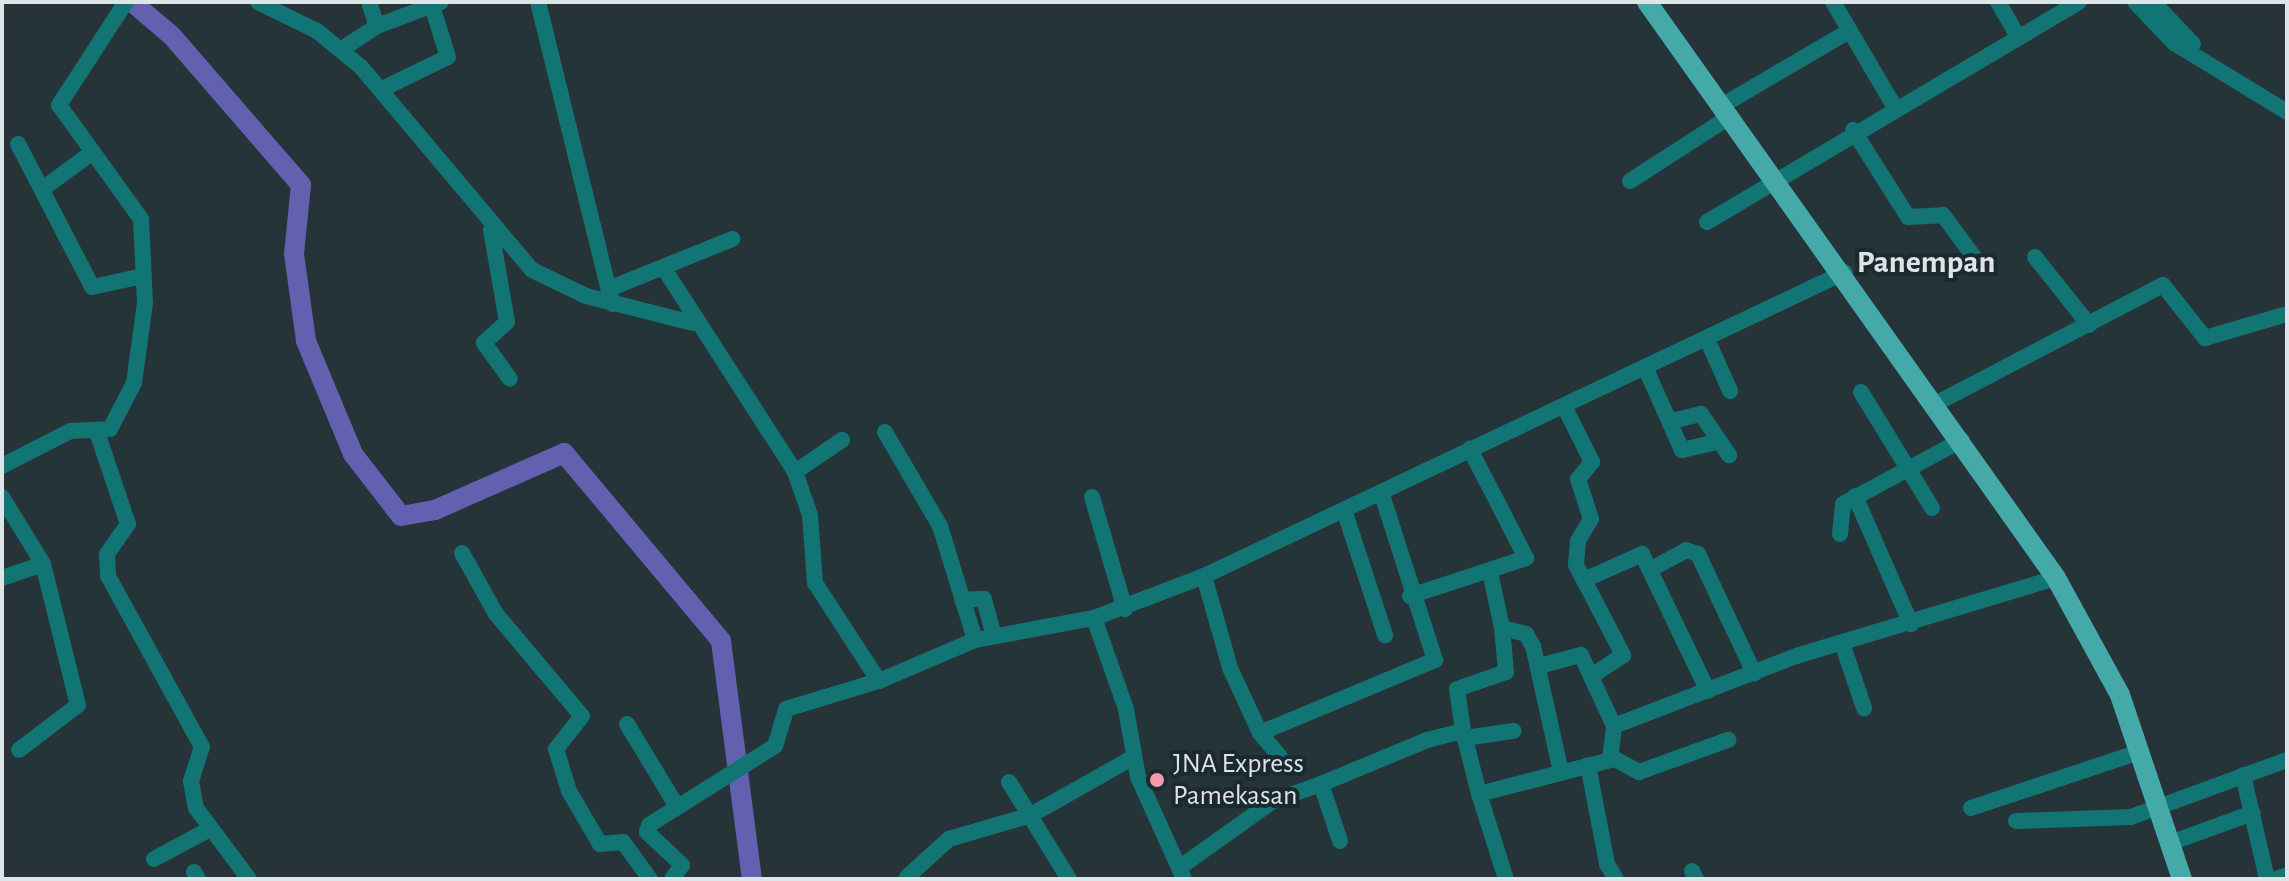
<!DOCTYPE html>
<style>
body{margin:0}
#map{position:relative;width:2289px;height:881px;overflow:hidden;background:#263339;font-family:"Alegreya Sans",sans-serif}
div>[style]{position:absolute}
.river>*{height:20px;margin:-10px;padding:0 10px;transform-origin:10px;border-radius:10px;background:#6261b1}
.minor>*{height:16px;margin:-8px;padding:0 8px;transform-origin:8px;border-radius:8px;background:#127473}
.major>*{height:20px;margin:-10px;padding:0 10px;transform-origin:10px;border-radius:10px;background:#44aaa9}
.dots>*{width:22px;height:22px;translate:-50% -50%;box-sizing:border-box;border:4px solid #1c292e;border-radius:50%}
span{translate:-50% -50%;white-space:nowrap;text-align:center;line-height:1.15;-webkit-text-stroke:8px #1c292e;paint-order:stroke}
.poi-label{font-size:28px;color:#dce5e8}
.left{translate:0 -50%;text-align:left}
.quarter-label{font-size:32px;color:#dce5e8;font-weight:700}
.frame{position:absolute;inset:0;border:4px solid #dce5e8;pointer-events:none}
</style>
<div id="map">
<div class="river">
<div style="left:132px;top:2px;width:52px;rotate:40.4deg"></div>
<div style="left:172px;top:36px;width:197px;rotate:49.1deg"></div>
<div style="left:301px;top:185px;width:69px;rotate:95.8deg"></div>
<div style="left:294px;top:254px;width:88px;rotate:82.1deg"></div>
<div style="left:306px;top:341px;width:122px;rotate:67.4deg"></div>
<div style="left:353px;top:454px;width:78px;rotate:52.3deg"></div>
<div style="left:401px;top:516px;width:35px;rotate:-10deg"></div>
<div style="left:435px;top:510px;width:141px;rotate:-23.8deg"></div>
<div style="left:564px;top:453px;width:245px;rotate:50.1deg"></div>
<div style="left:721px;top:641px;width:240px;rotate:82.6deg"></div>
</div>
<div class="minor">
<div style="left:258px;top:2px;width:66px;rotate:26.2deg"></div>
<div style="left:317px;top:31px;width:57px;rotate:39.3deg"></div>
<div style="left:361px;top:67px;width:265px;rotate:49.9deg"></div>
<div style="left:532px;top:270px;width:60px;rotate:25.7deg"></div>
<div style="left:586px;top:296px;width:110px;rotate:14.2deg"></div>
<div style="left:369px;top:2px;width:25px;rotate:72deg"></div>
<div style="left:538px;top:2px;width:311px;rotate:76.2deg"></div>
<div style="left:1833px;top:2px;width:121px;rotate:59.6deg"></div>
<div style="left:1998px;top:2px;width:39px;rotate:60deg"></div>
<div style="left:2135px;top:2px;width:57px;rotate:46.4deg"></div>
<div style="left:2174px;top:43px;width:132px;rotate:31.4deg"></div>
<div style="left:2153px;top:2px;width:58px;rotate:46.4deg"></div>
<div style="left:342px;top:49px;width:42px;rotate:-33.3deg"></div>
<div style="left:377px;top:26px;width:68px;rotate:-20.6deg"></div>
<div style="left:382px;top:89px;width:73px;rotate:-25.9deg"></div>
<div style="left:448px;top:57px;width:53px;rotate:-107.4deg"></div>
<div style="left:1723px;top:105px;width:146px;rotate:-30.4deg"></div>
<div style="left:1853px;top:130px;width:103px;rotate:57.7deg"></div>
<div style="left:1908px;top:217px;width:35px;rotate:-3deg"></div>
<div style="left:1943px;top:215px;width:57px;rotate:53.5deg"></div>
<div style="left:18px;top:144px;width:161px;rotate:62.6deg"></div>
<div style="left:92px;top:287px;width:52px;rotate:-12.2deg"></div>
<div style="left:1630px;top:181px;width:120px;rotate:-32.8deg"></div>
<div style="left:45px;top:187px;width:59px;rotate:-36.1deg"></div>
<div style="left:1707px;top:222px;width:432px;rotate:-30.6deg"></div>
<div style="left:491px;top:230px;width:93px;rotate:80.1deg"></div>
<div style="left:507px;top:322px;width:31px;rotate:138deg"></div>
<div style="left:484px;top:343px;width:44px;rotate:54.2deg"></div>
<div style="left:2035px;top:257px;width:87px;rotate:51.5deg"></div>
<div style="left:665px;top:270px;width:240px;rotate:57.2deg"></div>
<div style="left:795px;top:472px;width:46px;rotate:70.8deg"></div>
<div style="left:810px;top:515px;width:68px;rotate:85.8deg"></div>
<div style="left:815px;top:583px;width:117px;rotate:56.9deg"></div>
<div style="left:879px;top:681px;width:104px;rotate:-23.1deg"></div>
<div style="left:975px;top:640px;width:121px;rotate:-10.5deg"></div>
<div style="left:1094px;top:618px;width:118px;rotate:-20.9deg"></div>
<div style="left:1204px;top:576px;width:709px;rotate:-25.37deg"></div>
<div style="left:611px;top:288px;width:131px;rotate:-22deg"></div>
<div style="left:1707px;top:339px;width:57px;rotate:66.1deg"></div>
<div style="left:1645px;top:367px;width:91px;rotate:66deg"></div>
<div style="left:1682px;top:450px;width:35px;rotate:-13deg"></div>
<div style="left:1861px;top:392px;width:136px;rotate:58.5deg"></div>
<div style="left:1937px;top:403px;width:255px;rotate:-27.6deg"></div>
<div style="left:2163px;top:285px;width:68px;rotate:51.6deg"></div>
<div style="left:2205px;top:338px;width:85px;rotate:-16.3deg"></div>
<div style="left:1564px;top:406px;width:63px;rotate:63.4deg"></div>
<div style="left:1592px;top:462px;width:22px;rotate:129deg"></div>
<div style="left:1578px;top:479px;width:42px;rotate:72deg"></div>
<div style="left:1591px;top:519px;width:26px;rotate:121deg"></div>
<div style="left:1578px;top:541px;width:24px;rotate:95deg"></div>
<div style="left:1576px;top:565px;width:102px;rotate:62.4deg"></div>
<div style="left:1623px;top:655px;width:37px;rotate:146deg"></div>
<div style="left:1672px;top:421px;width:30px;rotate:-14deg"></div>
<div style="left:1701px;top:414px;width:50px;rotate:55.7deg"></div>
<div style="left:885px;top:432px;width:109px;rotate:59.7deg"></div>
<div style="left:940px;top:526px;width:119px;rotate:72.9deg"></div>
<div style="left:98px;top:435px;width:94px;rotate:71.4deg"></div>
<div style="left:128px;top:524px;width:37px;rotate:125deg"></div>
<div style="left:107px;top:554px;width:22px;rotate:87deg"></div>
<div style="left:108px;top:576px;width:195px;rotate:61.2deg"></div>
<div style="left:202px;top:747px;width:36px;rotate:108deg"></div>
<div style="left:191px;top:781px;width:27px;rotate:80deg"></div>
<div style="left:196px;top:808px;width:89px;rotate:53.3deg"></div>
<div style="left:2px;top:466px;width:76px;rotate:-27.2deg"></div>
<div style="left:70px;top:431px;width:40px;rotate:-2.9deg"></div>
<div style="left:110px;top:429px;width:52px;rotate:-62.4deg"></div>
<div style="left:134px;top:383px;width:81px;rotate:-82.2deg"></div>
<div style="left:145px;top:303px;width:84px;rotate:-92.7deg"></div>
<div style="left:141px;top:219px;width:140px;rotate:-125.7deg"></div>
<div style="left:59px;top:105px;width:123px;rotate:-57deg"></div>
<div style="left:795px;top:472px;width:57px;rotate:-34.2deg"></div>
<div style="left:1855px;top:496px;width:140px;rotate:66.4deg"></div>
<div style="left:2px;top:497px;width:79px;rotate:58.5deg"></div>
<div style="left:43px;top:564px;width:145px;rotate:76.1deg"></div>
<div style="left:78px;top:705px;width:74px;rotate:142.7deg"></div>
<div style="left:1092px;top:497px;width:117px;rotate:73.6deg"></div>
<div style="left:1344px;top:510px;width:132px;rotate:71.8deg"></div>
<div style="left:1840px;top:534px;width:30px;rotate:-84deg"></div>
<div style="left:1843px;top:504px;width:135px;rotate:-28.3deg"></div>
<div style="left:462px;top:553px;width:70px;rotate:60.9deg"></div>
<div style="left:496px;top:614px;width:133px;rotate:49.9deg"></div>
<div style="left:582px;top:716px;width:42px;rotate:128.2deg"></div>
<div style="left:556px;top:749px;width:44px;rotate:72.8deg"></div>
<div style="left:569px;top:791px;width:61px;rotate:59.7deg"></div>
<div style="left:600px;top:844px;width:23px;rotate:-5deg"></div>
<div style="left:623px;top:842px;width:46px;rotate:53.9deg"></div>
<div style="left:1651px;top:569px;width:40px;rotate:-28deg"></div>
<div style="left:1686px;top:550px;width:13px;rotate:18deg"></div>
<div style="left:1698px;top:554px;width:132px;rotate:64.8deg"></div>
<div style="left:1490px;top:572px;width:57px;rotate:77.9deg"></div>
<div style="left:1502px;top:628px;width:25px;rotate:14deg"></div>
<div style="left:1526px;top:634px;width:14px;rotate:60deg"></div>
<div style="left:1533px;top:646px;width:129px;rotate:77.5deg"></div>
<div style="left:1204px;top:576px;width:96px;rotate:74.2deg"></div>
<div style="left:1230px;top:668px;width:72px;rotate:65.2deg"></div>
<div style="left:1260px;top:733px;width:31px;rotate:50deg"></div>
<div style="left:2px;top:578px;width:43px;rotate:-18.9deg"></div>
<div style="left:1584px;top:580px;width:64px;rotate:-24.1deg"></div>
<div style="left:1642px;top:554px;width:152px;rotate:64.3deg"></div>
<div style="left:1410px;top:596px;width:122px;rotate:-18.1deg"></div>
<div style="left:1526px;top:558px;width:123px;rotate:-117.2deg"></div>
<div style="left:962px;top:600px;width:22px;rotate:-3deg"></div>
<div style="left:984px;top:599px;width:38px;rotate:75deg"></div>
<div style="left:1094px;top:618px;width:96px;rotate:70.6deg"></div>
<div style="left:1126px;top:709px;width:69px;rotate:80deg"></div>
<div style="left:1138px;top:777px;width:112px;rotate:65.7deg"></div>
<div style="left:1842px;top:643px;width:69px;rotate:71.3deg"></div>
<div style="left:1539px;top:666px;width:43px;rotate:-14.7deg"></div>
<div style="left:1581px;top:655px;width:78px;rotate:65.1deg"></div>
<div style="left:627px;top:724px;width:95px;rotate:58.8deg"></div>
<div style="left:1463px;top:731px;width:42px;rotate:-98.1deg"></div>
<div style="left:1457px;top:689px;width:52px;rotate:-19.1deg"></div>
<div style="left:1506px;top:672px;width:44px;rotate:-95.2deg"></div>
<div style="left:1260px;top:733px;width:190px;rotate:-22.6deg"></div>
<div style="left:1435px;top:660px;width:176px;rotate:-107.8deg"></div>
<div style="left:1465px;top:738px;width:49px;rotate:-8.3deg"></div>
<div style="left:1613px;top:758px;width:30px;rotate:28deg"></div>
<div style="left:1639px;top:772px;width:95px;rotate:-19.8deg"></div>
<div style="left:1588px;top:765px;width:101px;rotate:79.1deg"></div>
<div style="left:1607px;top:864px;width:17px;rotate:59deg"></div>
<div style="left:2243px;top:775px;width:107px;rotate:77deg"></div>
<div style="left:1009px;top:782px;width:114px;rotate:58.3deg"></div>
<div style="left:1479px;top:794px;width:89px;rotate:72.4deg"></div>
<div style="left:1971px;top:808px;width:177px;rotate:-18.4deg"></div>
<div style="left:2016px;top:821px;width:115px;rotate:-2deg"></div>
<div style="left:2131px;top:817px;width:166px;rotate:-20.1deg"></div>
<div style="left:1340px;top:841px;width:60px;rotate:-108.4deg"></div>
<div style="left:1321px;top:784px;width:115px;rotate:-22.5deg"></div>
<div style="left:1427px;top:740px;width:37px;rotate:-14deg"></div>
<div style="left:1463px;top:731px;width:65px;rotate:75.7deg"></div>
<div style="left:1479px;top:794px;width:135px;rotate:-14.5deg"></div>
<div style="left:1610px;top:760px;width:34px;rotate:-83deg"></div>
<div style="left:1614px;top:726px;width:195px;rotate:-21deg"></div>
<div style="left:1796px;top:656px;width:271px;rotate:-16.7deg"></div>
<div style="left:2170px;top:843px;width:88px;rotate:-19.9deg"></div>
<div style="left:154px;top:859px;width:61px;rotate:-28.2deg"></div>
<div style="left:1179px;top:868px;width:115px;rotate:-35.5deg"></div>
<div style="left:1273px;top:801px;width:51px;rotate:-19.5deg"></div>
<div style="left:1692px;top:871px;width:9px;rotate:63deg"></div>
<div style="left:194px;top:872px;width:8px;rotate:60deg"></div>
<div style="left:907px;top:877px;width:57px;rotate:-42.1deg"></div>
<div style="left:949px;top:839px;width:85px;rotate:-16.3deg"></div>
<div style="left:1031px;top:815px;width:118px;rotate:-29.4deg"></div>
<div style="left:672px;top:879px;width:17px;rotate:-54deg"></div>
<div style="left:682px;top:865px;width:48px;rotate:-136.7deg"></div>
<div style="left:647px;top:832px;width:7px;rotate:-74deg"></div>
<div style="left:649px;top:825px;width:149px;rotate:-32.1deg"></div>
<div style="left:775px;top:746px;width:39px;rotate:-73deg"></div>
<div style="left:786px;top:709px;width:97px;rotate:-16.8deg"></div>
<div style="left:2276px;top:879px;width:12px;rotate:-20deg"></div>
</div>
<div class="major">
<div style="left:1647px;top:2px;width:706px;rotate:54.62deg"></div>
<div style="left:2056px;top:578px;width:133px;rotate:61.3deg"></div>
<div style="left:2120px;top:695px;width:194px;rotate:71.4deg"></div>
</div>
<div class="dots">
<div style="left:1157px;top:780px;background:#f39aa8"></div>
</div>
<div class="poi-label">
<span class="left" style="left:1173px;top:780px">JNA Express<br>Pamekasan</span>
</div>
<div class="quarter-label">
<span style="left:1926px;top:262px">Panempan</span>
</div>
<div class="frame"></div>
</div>
